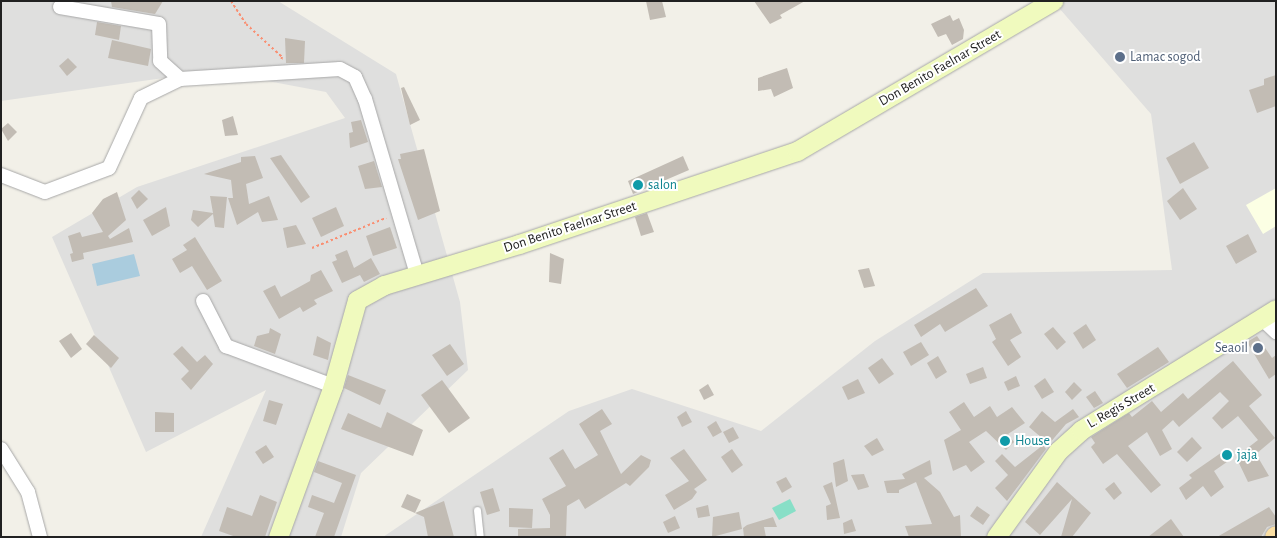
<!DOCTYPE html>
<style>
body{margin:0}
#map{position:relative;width:1277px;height:538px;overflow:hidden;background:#f2f0e8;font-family:"Alegreya Sans",sans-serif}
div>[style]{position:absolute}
.residential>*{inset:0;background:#dfdfde}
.education>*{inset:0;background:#fcffe4}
.pitch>*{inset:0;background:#88dfc7}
.water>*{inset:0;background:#aaccde}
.building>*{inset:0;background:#c2bcb4}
.path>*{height:2px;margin-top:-1px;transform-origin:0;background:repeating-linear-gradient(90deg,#f98f72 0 2.5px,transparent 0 5px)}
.roads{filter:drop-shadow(0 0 1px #a8a8a8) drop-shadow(0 0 1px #a8a8a8)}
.lane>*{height:7px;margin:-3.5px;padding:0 3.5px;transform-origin:3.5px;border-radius:3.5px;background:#fff}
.street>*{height:14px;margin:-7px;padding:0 7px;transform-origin:7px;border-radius:7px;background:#fff}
.secondary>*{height:19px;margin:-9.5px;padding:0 9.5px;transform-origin:9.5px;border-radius:9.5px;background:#f0fabe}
.primary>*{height:21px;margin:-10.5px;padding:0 10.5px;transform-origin:10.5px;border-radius:10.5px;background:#fbdfa3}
.dots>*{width:14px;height:14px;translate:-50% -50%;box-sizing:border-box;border:2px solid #fff;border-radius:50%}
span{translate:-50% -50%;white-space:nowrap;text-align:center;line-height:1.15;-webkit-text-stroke:4px #fff;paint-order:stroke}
.service-label{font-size:14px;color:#4e5e75}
.left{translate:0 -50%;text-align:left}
.right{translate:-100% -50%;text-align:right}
.street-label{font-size:14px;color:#212121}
.culture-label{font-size:14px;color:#0d838f}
.frame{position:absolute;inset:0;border:2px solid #212121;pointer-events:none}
</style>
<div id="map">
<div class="residential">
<div style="clip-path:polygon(1px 1px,278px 1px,396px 74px,460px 302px,468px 370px,361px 473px,341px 537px,201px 537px,266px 390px,146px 452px,52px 237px,137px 187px,345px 118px,326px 92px,213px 71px,1px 101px)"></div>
<div style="clip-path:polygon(1053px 1px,1276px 1px,1276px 537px,383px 537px,569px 411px,632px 389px,761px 431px,875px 341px,983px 273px,1172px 270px,1151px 114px)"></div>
</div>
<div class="education">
<div style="clip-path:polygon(1276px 188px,1276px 226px,1263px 234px,1246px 205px)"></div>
</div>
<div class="pitch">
<div style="clip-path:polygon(790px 499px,796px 511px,779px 520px,772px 508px)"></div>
</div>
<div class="water">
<div style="clip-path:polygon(134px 254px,140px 276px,97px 286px,92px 264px)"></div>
</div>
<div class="building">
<div style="clip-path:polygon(111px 1px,163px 1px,155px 14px,112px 7px)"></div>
<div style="clip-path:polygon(646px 1px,662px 1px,666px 17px,650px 20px)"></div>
<div style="clip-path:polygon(754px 1px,805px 1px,780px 15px,782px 18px,770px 24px)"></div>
<div style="clip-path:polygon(950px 15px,953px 21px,959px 18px,964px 30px,963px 39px,952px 45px,946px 34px,938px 37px,931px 24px)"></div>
<div style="clip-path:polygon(97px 22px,121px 26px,119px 40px,95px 35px)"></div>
<div style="clip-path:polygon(285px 38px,305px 41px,304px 63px,286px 63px)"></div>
<div style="clip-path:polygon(112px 40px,151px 49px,148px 66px,108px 58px)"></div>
<div style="clip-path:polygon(68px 58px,77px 67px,67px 76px,59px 66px)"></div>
<div style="clip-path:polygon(787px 68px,793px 88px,774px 97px,771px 89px,758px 91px,758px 78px)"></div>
<div style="clip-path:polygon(1276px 75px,1276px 106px,1257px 113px,1249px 90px,1264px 85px,1264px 79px)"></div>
<div style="clip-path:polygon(404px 87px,420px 120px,410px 125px,401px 88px)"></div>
<div style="clip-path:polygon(233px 116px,238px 135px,225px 136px,222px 120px)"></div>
<div style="clip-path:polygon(361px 120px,368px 142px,350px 148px,349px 133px,353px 132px,351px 122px)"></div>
<div style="clip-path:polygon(8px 123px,17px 132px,8px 141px,1px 129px)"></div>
<div style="clip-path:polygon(1194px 142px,1209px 168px,1180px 184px,1166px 158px)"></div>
<div style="clip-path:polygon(424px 149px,440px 211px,418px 220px,398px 159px,401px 159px,400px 154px)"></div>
<div style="clip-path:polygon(281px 155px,310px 197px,301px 203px,270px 158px)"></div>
<div style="clip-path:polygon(255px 156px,263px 178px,246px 184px,249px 204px,269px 196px,278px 220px,262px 222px,258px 212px,237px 225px,228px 198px,233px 198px,231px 180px,204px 174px,241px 162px,241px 157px)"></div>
<div style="clip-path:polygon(683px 156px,689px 170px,633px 194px,628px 181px)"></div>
<div style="clip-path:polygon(374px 161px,382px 187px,365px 189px,358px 166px)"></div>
<div style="clip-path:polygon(1183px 188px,1197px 209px,1180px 220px,1167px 201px)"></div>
<div style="clip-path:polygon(139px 190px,148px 199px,137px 209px,131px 198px)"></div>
<div style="clip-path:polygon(117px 192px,126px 220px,108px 236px,110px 239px,129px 228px,133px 242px,83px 253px,84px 259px,72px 262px,70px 254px,73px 253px,68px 236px,80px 232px,82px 237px,103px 232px,92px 213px,103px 199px)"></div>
<div style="clip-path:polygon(210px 196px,227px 197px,224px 228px,215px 227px,213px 214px,198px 227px,191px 220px,193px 210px,213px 213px)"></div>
<div style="clip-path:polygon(166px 207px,170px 226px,152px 236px,143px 220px)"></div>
<div style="clip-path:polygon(336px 207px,344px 226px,321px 237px,312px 218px)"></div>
<div style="clip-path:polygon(647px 213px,654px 232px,641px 236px,635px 217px)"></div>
<div style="clip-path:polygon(296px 225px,306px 244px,287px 248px,283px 228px)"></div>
<div style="clip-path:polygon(390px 227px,397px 248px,373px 256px,366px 236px)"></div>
<div style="clip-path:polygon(1248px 234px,1257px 252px,1236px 264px,1226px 246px)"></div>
<div style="clip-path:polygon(195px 237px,222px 281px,207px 290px,192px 266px,180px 273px,172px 259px,187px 250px,183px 245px)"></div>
<div style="clip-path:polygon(347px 250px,354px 268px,371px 258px,380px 274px,364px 282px,360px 275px,342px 283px,332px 262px,337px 260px,335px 255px)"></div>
<div style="clip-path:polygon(550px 253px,564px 259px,561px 284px,549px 282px)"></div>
<div style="clip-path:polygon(869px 268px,875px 286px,864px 288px,858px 270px)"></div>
<div style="clip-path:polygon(321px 270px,333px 291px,314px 300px,317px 304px,303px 312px,300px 307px,279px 319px,263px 291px,275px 285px,281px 297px,310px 281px,311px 275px)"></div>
<div style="clip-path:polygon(976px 288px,988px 306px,945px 332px,940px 324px,921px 337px,914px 325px)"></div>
<div style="clip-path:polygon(1011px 313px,1022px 333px,1010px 340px,1021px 357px,1008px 366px,992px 342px,996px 339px,989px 325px)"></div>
<div style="clip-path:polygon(1086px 324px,1096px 340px,1083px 349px,1073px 333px)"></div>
<div style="clip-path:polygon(1053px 327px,1066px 342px,1057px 350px,1044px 334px)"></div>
<div style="clip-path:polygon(270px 328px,281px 334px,275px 354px,254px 346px,257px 336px,269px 333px)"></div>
<div style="clip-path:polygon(71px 333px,82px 349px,71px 358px,59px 341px)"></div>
<div style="clip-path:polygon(94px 335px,119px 358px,111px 368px,86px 344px)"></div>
<div style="clip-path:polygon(317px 336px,331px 343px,328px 360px,313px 355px)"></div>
<div style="clip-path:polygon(1257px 336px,1272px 358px,1276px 355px,1276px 374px,1269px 379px,1247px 342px)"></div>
<div style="clip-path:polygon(921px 342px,929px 355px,911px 366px,903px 352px)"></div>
<div style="clip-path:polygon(450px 344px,464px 364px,447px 376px,432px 355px)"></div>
<div style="clip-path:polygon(182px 346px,197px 362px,205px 355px,213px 364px,191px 390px,181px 379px,189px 371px,173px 354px)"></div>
<div style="clip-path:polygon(1158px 347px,1169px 362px,1127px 388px,1117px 374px)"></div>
<div style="clip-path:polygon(938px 356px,947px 372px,936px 379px,927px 363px)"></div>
<div style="clip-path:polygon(882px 358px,894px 374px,879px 384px,868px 368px)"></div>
<div style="clip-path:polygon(1233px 361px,1262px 395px,1249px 406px,1275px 438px,1256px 454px,1269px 476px,1248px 482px,1236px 457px,1258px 440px,1238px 416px,1222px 429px,1212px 418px,1229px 401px,1220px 392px,1179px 427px,1173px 420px,1162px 430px,1172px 449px,1160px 456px,1147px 432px,1128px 446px,1161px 485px,1151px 493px,1117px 454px,1103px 464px,1091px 447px,1095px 443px,1091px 437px,1129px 413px,1132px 417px,1152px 401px,1161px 412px,1183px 393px,1188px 399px)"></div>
<div style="clip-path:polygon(983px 367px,987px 378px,970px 384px,966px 374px)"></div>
<div style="clip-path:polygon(348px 375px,386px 390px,380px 405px,344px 388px)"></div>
<div style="clip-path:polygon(1016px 376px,1020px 386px,1008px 391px,1004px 382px)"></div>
<div style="clip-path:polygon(1045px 378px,1054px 392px,1042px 399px,1034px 386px)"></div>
<div style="clip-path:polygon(858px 379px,865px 393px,848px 400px,842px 387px)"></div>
<div style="clip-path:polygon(442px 380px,470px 418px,449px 433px,421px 395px)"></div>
<div style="clip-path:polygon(1074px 382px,1082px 390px,1072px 400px,1065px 392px)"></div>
<div style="clip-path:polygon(708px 384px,714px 395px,704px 400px,699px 390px)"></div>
<div style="clip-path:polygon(1095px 391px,1103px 403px,1094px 408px,1086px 397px)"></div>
<div style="clip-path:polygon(269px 400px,283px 404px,276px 425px,263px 421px)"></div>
<div style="clip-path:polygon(964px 402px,974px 417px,990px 406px,997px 417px,1012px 407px,1025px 423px,1008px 434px,1014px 442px,1006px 450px,986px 431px,969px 442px,985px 462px,971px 472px,966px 465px,953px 471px,944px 440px,961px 430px,949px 412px)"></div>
<div style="clip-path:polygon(602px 409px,612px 424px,600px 431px,621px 474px,641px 455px,651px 460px,649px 467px,630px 486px,626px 483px,585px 509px,579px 499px,567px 506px,566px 537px,518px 537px,518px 529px,550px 528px,550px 515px,542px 499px,566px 486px,549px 458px,563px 449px,575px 469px,598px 455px,579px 424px)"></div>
<div style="clip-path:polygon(1073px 409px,1079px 417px,1066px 424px,1049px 444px,1029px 427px,1042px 411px,1055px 422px)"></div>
<div style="clip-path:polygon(686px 411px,692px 422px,682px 427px,677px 417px)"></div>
<div style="clip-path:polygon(155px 412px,174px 413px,174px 432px,155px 432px)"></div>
<div style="clip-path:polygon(387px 412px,423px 430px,413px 456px,341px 429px,348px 413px,381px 428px)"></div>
<div style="clip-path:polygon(716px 421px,722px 432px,713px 437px,707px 427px)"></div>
<div style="clip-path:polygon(733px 427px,739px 438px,729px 443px,723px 432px)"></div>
<div style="clip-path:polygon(1192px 437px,1202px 448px,1187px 462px,1177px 452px)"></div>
<div style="clip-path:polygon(877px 438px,884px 450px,872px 456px,864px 446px)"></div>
<div style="clip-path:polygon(266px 445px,274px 457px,263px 464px,255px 452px)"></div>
<div style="clip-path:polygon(1043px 445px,1046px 449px,1007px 501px,995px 488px,1008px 475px,995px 461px,1002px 454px,1015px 467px)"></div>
<div style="clip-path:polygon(1228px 448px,1234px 457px,1214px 471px,1224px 487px,1211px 497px,1203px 486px,1186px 500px,1179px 488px,1192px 478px,1189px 475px)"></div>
<div style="clip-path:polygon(684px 449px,707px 480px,694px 489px,697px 492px,692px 499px,674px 510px,665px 495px,689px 481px,670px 458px)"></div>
<div style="clip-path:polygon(732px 449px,743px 465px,732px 473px,721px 457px)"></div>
<div style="clip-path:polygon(844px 459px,848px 481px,836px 487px,833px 463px)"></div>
<div style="clip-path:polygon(930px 460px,932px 474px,924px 478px,940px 492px,954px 517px,960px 515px,961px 537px,909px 537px,905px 526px,932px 524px,916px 482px,899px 490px,899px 493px,887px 493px,884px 481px,905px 479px,902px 474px)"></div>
<div style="clip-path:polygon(318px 461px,356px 475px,334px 537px,315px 537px,324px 513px,308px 507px,312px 495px,334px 503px,342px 483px,314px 472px)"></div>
<div style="clip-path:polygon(864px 474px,869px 487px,858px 490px,851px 475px)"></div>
<div style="clip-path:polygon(786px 477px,792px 487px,782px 493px,776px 482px)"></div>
<div style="clip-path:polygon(832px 482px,840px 518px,827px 520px,826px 506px,831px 504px,823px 486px)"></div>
<div style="clip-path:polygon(1057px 482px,1091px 513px,1072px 537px,1061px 537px,1072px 499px,1040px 535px,1025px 522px)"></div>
<div style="clip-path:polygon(1114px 482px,1122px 493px,1114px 500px,1105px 489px)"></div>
<div style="clip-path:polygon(493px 488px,500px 511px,487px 515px,480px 492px)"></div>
<div style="clip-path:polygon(407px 494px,421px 500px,415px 513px,401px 507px)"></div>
<div style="clip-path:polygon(260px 495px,277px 502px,265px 537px,236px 537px,219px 531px,227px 507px,252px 516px)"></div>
<div style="clip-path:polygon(444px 501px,454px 537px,428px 537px,424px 517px,415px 513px)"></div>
<div style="clip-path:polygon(708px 505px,710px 516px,698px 518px,696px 508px)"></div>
<div style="clip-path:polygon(977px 506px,990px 515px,983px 525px,970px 516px)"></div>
<div style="clip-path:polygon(1269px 507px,1276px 517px,1276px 524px,1267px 527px,1261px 537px,1217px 537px)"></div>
<div style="clip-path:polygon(509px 508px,533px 509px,532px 528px,509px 527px)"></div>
<div style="clip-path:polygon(739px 512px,742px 529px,712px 537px,713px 517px)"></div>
<div style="clip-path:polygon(675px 516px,680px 528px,668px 533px,663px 522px)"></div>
<div style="clip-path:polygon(773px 517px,777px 527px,764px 527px,766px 537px,744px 537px,743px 528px,747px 525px)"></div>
<div style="clip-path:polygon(852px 519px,856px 531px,844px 534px,843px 523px)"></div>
<div style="clip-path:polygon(1171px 519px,1184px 537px,1148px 537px)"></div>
</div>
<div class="path">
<div style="left:231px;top:1px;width:27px;rotate:57deg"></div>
<div style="left:246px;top:24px;width:49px;rotate:42.5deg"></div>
<div style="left:282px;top:57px;width:4px;rotate:104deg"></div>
<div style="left:312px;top:248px;width:80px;rotate:-22.1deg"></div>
</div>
<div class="roads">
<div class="lane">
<div style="left:477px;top:510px;width:27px;rotate:84deg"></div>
</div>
<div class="street">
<div style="left:60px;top:7px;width:100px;rotate:9.7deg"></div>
<div style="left:159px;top:24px;width:37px;rotate:88deg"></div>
<div style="left:160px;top:61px;width:27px;rotate:42deg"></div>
<div style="left:1px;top:175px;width:47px;rotate:21.1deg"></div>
<div style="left:45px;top:192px;width:68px;rotate:-20.6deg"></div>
<div style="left:109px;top:168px;width:77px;rotate:-65.4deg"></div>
<div style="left:141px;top:98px;width:43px;rotate:-26deg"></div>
<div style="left:180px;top:79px;width:160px;rotate:-3.6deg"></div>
<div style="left:340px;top:69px;width:17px;rotate:28deg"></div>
<div style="left:355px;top:77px;width:24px;rotate:66deg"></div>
<div style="left:365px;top:99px;width:184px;rotate:73.5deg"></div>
<div style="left:203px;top:301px;width:51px;rotate:62.9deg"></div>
<div style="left:226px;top:346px;width:114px;rotate:20.5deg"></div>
<div style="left:1261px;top:318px;width:21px;rotate:43deg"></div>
<div style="left:1px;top:449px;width:51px;rotate:57.9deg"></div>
<div style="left:28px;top:492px;width:47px;rotate:75.1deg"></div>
</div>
<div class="secondary">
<div style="left:278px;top:537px;width:161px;rotate:-70deg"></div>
<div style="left:333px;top:386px;width:89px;rotate:-74.4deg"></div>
<div style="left:357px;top:300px;width:31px;rotate:-29deg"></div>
<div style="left:384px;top:285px;width:141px;rotate:-16.9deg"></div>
<div style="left:519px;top:244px;width:293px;rotate:-18.5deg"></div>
<div style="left:797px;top:151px;width:297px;rotate:-30.4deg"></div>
<div style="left:996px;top:537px;width:106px;rotate:-54.2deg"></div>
<div style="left:1058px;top:451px;width:31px;rotate:-42deg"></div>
<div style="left:1081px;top:430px;width:229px;rotate:-31.8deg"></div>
</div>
<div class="primary">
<div style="left:1275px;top:537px;width:1px;rotate:-45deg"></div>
</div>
</div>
<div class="dots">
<div style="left:1120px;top:57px;background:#5c6f8a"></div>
<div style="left:638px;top:185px;background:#0f9aa8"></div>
<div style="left:1258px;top:348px;background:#5c6f8a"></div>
<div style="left:1005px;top:441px;background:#0f9aa8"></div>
<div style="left:1227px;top:455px;background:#0f9aa8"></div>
</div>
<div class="service-label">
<span class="left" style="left:1130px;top:57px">Lamac sogod</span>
<span class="right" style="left:1248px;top:348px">Seaoil</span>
</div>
<div class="street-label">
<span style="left:940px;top:68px;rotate:-30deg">Don Benito Faelnar Street</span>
<span style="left:570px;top:227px;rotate:-18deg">Don Benito Faelnar Street</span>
<span style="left:1121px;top:406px;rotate:-30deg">L. Regis Street</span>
</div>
<div class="culture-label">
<span class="left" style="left:648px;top:185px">salon</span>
<span class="left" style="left:1015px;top:441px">House</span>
<span class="left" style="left:1237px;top:455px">jaja</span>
</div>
<div class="frame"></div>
</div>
